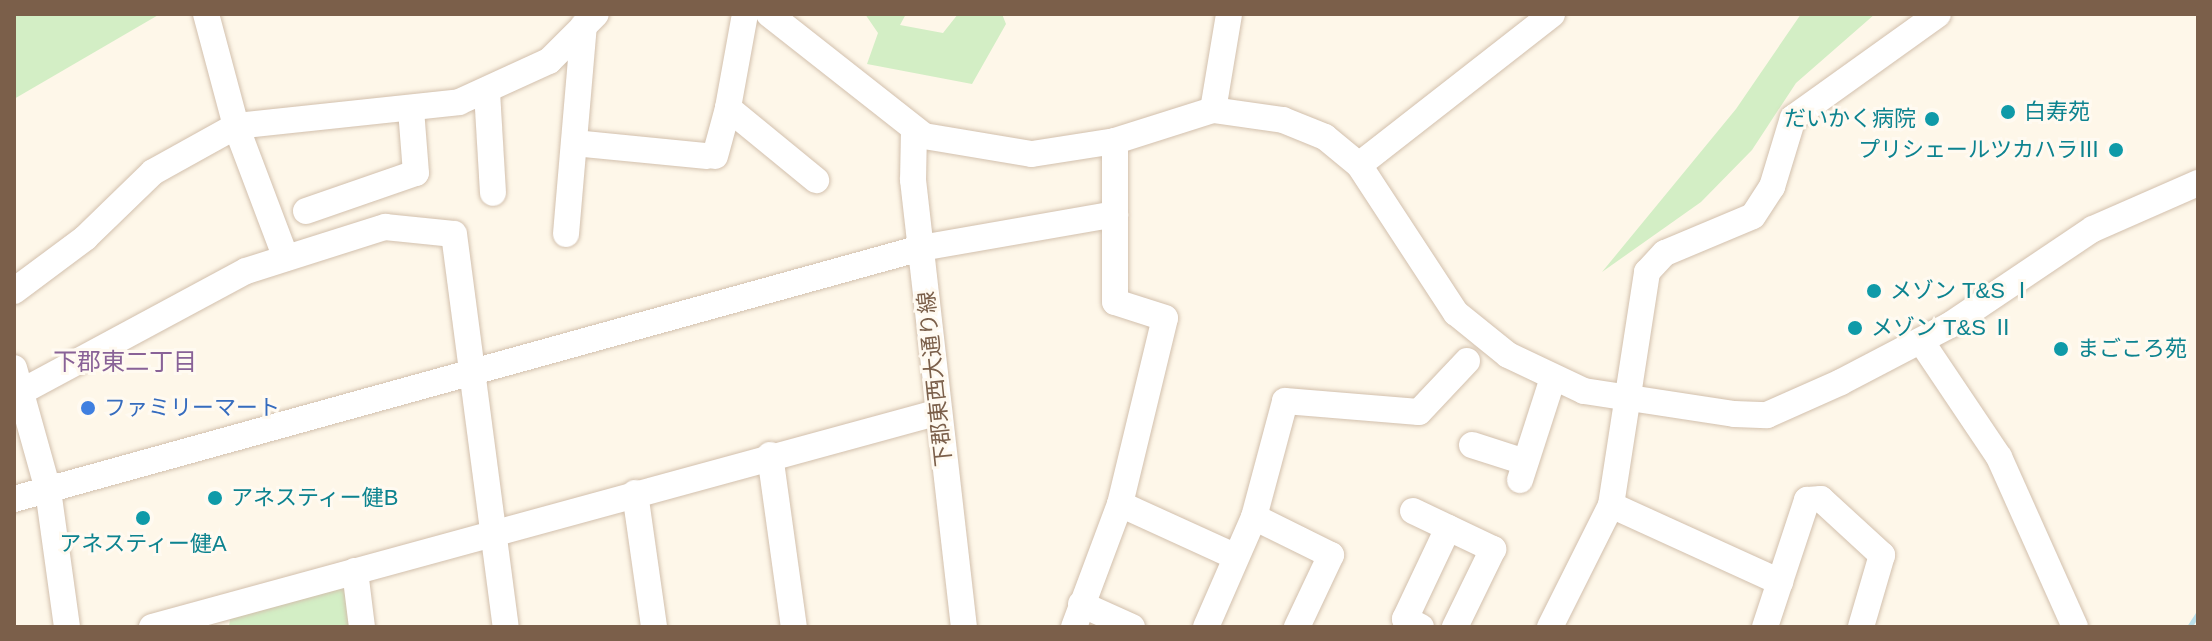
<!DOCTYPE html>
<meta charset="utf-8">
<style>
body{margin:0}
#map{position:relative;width:2212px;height:641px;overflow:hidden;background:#fef7e9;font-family:Helvetica,"Noto Sans JP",sans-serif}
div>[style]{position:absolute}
.green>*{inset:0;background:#d3eec5}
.stream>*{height:5px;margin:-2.5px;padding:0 2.5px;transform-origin:2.5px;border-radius:2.5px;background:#bbe0ea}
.roads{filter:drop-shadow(0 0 2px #d2c0ad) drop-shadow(0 0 2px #d2c0ad)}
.minor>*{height:26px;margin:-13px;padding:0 13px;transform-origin:13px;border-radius:13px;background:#fff}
.dots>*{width:22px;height:22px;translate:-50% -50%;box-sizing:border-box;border:4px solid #fffaf1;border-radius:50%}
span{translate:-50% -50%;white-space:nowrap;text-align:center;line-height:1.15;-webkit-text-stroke:6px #fffaf1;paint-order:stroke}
.culture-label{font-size:22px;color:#0d838f}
.left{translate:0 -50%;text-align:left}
.right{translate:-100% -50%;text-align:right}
.street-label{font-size:22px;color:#7b5f4a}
.shop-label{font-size:22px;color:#366cbe}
.neighbourhood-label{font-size:24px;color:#896297}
.frame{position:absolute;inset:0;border:16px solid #7b5f4a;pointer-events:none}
</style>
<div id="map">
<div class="green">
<div style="clip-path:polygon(14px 14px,160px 14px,14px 99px)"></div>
<div style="clip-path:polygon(865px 14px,906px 14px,900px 25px,943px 33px,958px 14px,1002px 14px,1006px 24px,972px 84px,867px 64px,878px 33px)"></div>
<div style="clip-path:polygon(1801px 14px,1875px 14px,1796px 83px,1752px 150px,1701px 202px,1602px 272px,1736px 109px)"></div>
<div style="clip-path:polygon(349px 586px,355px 627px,229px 627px,231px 612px)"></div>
</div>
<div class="stream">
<div style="left:2189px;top:627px;width:17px;rotate:-57deg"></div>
</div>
<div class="roads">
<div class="minor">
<div style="left:206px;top:14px;width:116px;rotate:75deg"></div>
<div style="left:236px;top:126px;width:141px;rotate:69.3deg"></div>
<div style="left:745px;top:14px;width:96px;rotate:100.3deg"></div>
<div style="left:728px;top:108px;width:114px;rotate:39.3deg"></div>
<div style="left:769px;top:14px;width:197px;rotate:38.2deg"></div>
<div style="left:924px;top:136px;width:109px;rotate:9.5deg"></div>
<div style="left:1032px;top:154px;width:84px;rotate:-8.9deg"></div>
<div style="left:1115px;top:141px;width:103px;rotate:-17.6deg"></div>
<div style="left:1213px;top:110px;width:97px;rotate:-80.5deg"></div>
<div style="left:487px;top:92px;width:101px;rotate:86.6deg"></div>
<div style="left:1213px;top:110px;width:71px;rotate:8.1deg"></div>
<div style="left:1283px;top:120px;width:45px;rotate:22deg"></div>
<div style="left:1325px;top:137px;width:44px;rotate:39.5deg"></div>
<div style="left:1359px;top:165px;width:177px;rotate:56.8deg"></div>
<div style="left:1456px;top:313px;width:67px;rotate:38.9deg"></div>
<div style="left:1508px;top:355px;width:84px;rotate:25.3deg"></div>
<div style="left:1584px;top:391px;width:152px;rotate:8.7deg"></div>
<div style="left:1734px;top:414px;width:33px;rotate:2deg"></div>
<div style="left:1767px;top:415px;width:81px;rotate:-24deg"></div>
<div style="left:1841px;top:382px;width:123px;rotate:-27.6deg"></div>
<div style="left:1950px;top:325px;width:172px;rotate:-33.9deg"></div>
<div style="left:2093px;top:229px;width:115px;rotate:-23.7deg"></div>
<div style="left:914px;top:130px;width:50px;rotate:91.1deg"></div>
<div style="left:913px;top:180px;width:450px;rotate:83.5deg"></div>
<div style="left:574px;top:143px;width:134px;rotate:5.6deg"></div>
<div style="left:715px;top:156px;width:50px;rotate:-74.8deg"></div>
<div style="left:1359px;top:165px;width:245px;rotate:-38deg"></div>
<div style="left:306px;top:211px;width:116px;rotate:-19.1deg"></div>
<div style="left:416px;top:173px;width:63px;rotate:-94.5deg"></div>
<div style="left:566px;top:234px;width:210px;rotate:-85.1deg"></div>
<div style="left:14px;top:291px;width:89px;rotate:-36.7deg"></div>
<div style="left:85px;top:238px;width:95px;rotate:-44.1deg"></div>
<div style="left:153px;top:172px;width:95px;rotate:-29deg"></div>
<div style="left:236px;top:126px;width:224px;rotate:-6.1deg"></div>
<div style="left:459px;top:102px;width:99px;rotate:-24.5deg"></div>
<div style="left:549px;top:61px;width:66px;rotate:-45deg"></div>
<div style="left:1921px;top:341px;width:140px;rotate:56.1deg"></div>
<div style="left:1999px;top:457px;width:186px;rotate:65.9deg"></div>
<div style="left:14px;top:368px;width:127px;rotate:74.4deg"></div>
<div style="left:48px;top:490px;width:138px;rotate:82.1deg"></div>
<div style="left:21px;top:392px;width:255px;rotate:-28.3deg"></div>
<div style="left:246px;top:271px;width:146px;rotate:-17.6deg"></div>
<div style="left:385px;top:227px;width:69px;rotate:5.8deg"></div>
<div style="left:454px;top:234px;width:396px;rotate:82.5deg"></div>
<div style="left:1472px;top:445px;width:56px;rotate:17.8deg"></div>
<div style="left:770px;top:455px;width:174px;rotate:82.1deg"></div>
<div style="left:1520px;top:480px;width:107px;rotate:-72.1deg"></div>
<div style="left:635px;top:493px;width:135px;rotate:81.9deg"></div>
<div style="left:14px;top:499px;width:941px;rotate:-15.47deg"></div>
<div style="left:921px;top:248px;width:197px;rotate:-9.9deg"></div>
<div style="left:1120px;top:504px;width:125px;rotate:24.5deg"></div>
<div style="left:1611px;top:505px;width:186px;rotate:24.5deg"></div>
<div style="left:1413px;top:511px;width:89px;rotate:25.4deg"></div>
<div style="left:1493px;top:549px;width:87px;rotate:116deg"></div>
<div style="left:1254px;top:517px;width:86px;rotate:26.3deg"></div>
<div style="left:1331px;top:555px;width:80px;rotate:115.3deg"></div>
<div style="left:355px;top:571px;width:56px;rotate:82.9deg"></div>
<div style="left:1081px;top:604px;width:56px;rotate:24.3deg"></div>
<div style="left:152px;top:627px;width:816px;rotate:-15.28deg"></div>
<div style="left:1074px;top:627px;width:131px;rotate:-69.5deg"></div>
<div style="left:1120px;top:504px;width:191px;rotate:-76.4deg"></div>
<div style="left:1165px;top:318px;width:52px;rotate:-162.3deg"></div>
<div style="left:1115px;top:302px;width:161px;rotate:-90deg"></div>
<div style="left:1206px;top:627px;width:120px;rotate:-66.4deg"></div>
<div style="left:1254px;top:517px;width:120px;rotate:-75deg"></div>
<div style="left:1285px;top:401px;width:134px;rotate:4.7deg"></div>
<div style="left:1419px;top:412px;width:70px;rotate:-46.7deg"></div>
<div style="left:1421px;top:627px;width:18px;rotate:-153deg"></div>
<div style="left:1405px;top:619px;width:101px;rotate:-64.7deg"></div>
<div style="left:1550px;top:627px;width:136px;rotate:-63.4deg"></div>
<div style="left:1611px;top:505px;width:236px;rotate:-81.2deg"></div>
<div style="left:1647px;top:272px;width:26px;rotate:-47deg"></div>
<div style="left:1665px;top:253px;width:95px;rotate:-22.8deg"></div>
<div style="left:1753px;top:216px;width:35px;rotate:-57deg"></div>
<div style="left:1772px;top:187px;width:72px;rotate:-73.1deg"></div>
<div style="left:1793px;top:118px;width:178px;rotate:-35.6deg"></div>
<div style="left:1765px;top:627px;width:134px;rotate:-71.7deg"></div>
<div style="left:1807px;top:500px;width:14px;rotate:-4deg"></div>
<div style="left:1821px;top:499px;width:83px;rotate:42.6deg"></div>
<div style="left:1882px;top:555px;width:75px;rotate:106.3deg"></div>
</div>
</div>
<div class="dots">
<div style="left:2008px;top:112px;background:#0f9aa8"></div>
<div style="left:1932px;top:119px;background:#0f9aa8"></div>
<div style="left:2116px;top:150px;background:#0f9aa8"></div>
<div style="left:1874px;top:291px;background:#0f9aa8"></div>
<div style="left:1855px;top:328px;background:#0f9aa8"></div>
<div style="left:2061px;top:349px;background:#0f9aa8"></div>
<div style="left:88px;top:408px;background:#3f7fe0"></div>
<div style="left:215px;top:498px;background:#0f9aa8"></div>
<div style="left:143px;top:518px;background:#0f9aa8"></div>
</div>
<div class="culture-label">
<span class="left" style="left:2024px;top:112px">白寿苑</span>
<span class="right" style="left:1916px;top:119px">だいかく病院</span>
<span class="right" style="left:2100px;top:150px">プリシェールツカハラⅢ</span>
<span class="left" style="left:1890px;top:291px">メゾン T&amp;S Ⅰ</span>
<span class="left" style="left:1871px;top:328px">メゾン T&amp;S Ⅱ</span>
<span class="left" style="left:2077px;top:349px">まごころ苑</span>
<span class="left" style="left:231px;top:498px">アネスティー健B</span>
<span style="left:143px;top:544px">アネスティー健A</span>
</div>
<div class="street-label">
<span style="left:935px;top:379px;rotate:-96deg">下郡東西大通り線</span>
</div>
<div class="shop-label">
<span class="left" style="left:104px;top:408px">ファミリーマート</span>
</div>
<div class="neighbourhood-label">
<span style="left:125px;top:362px">下郡東二丁目</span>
</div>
<div class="frame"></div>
</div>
